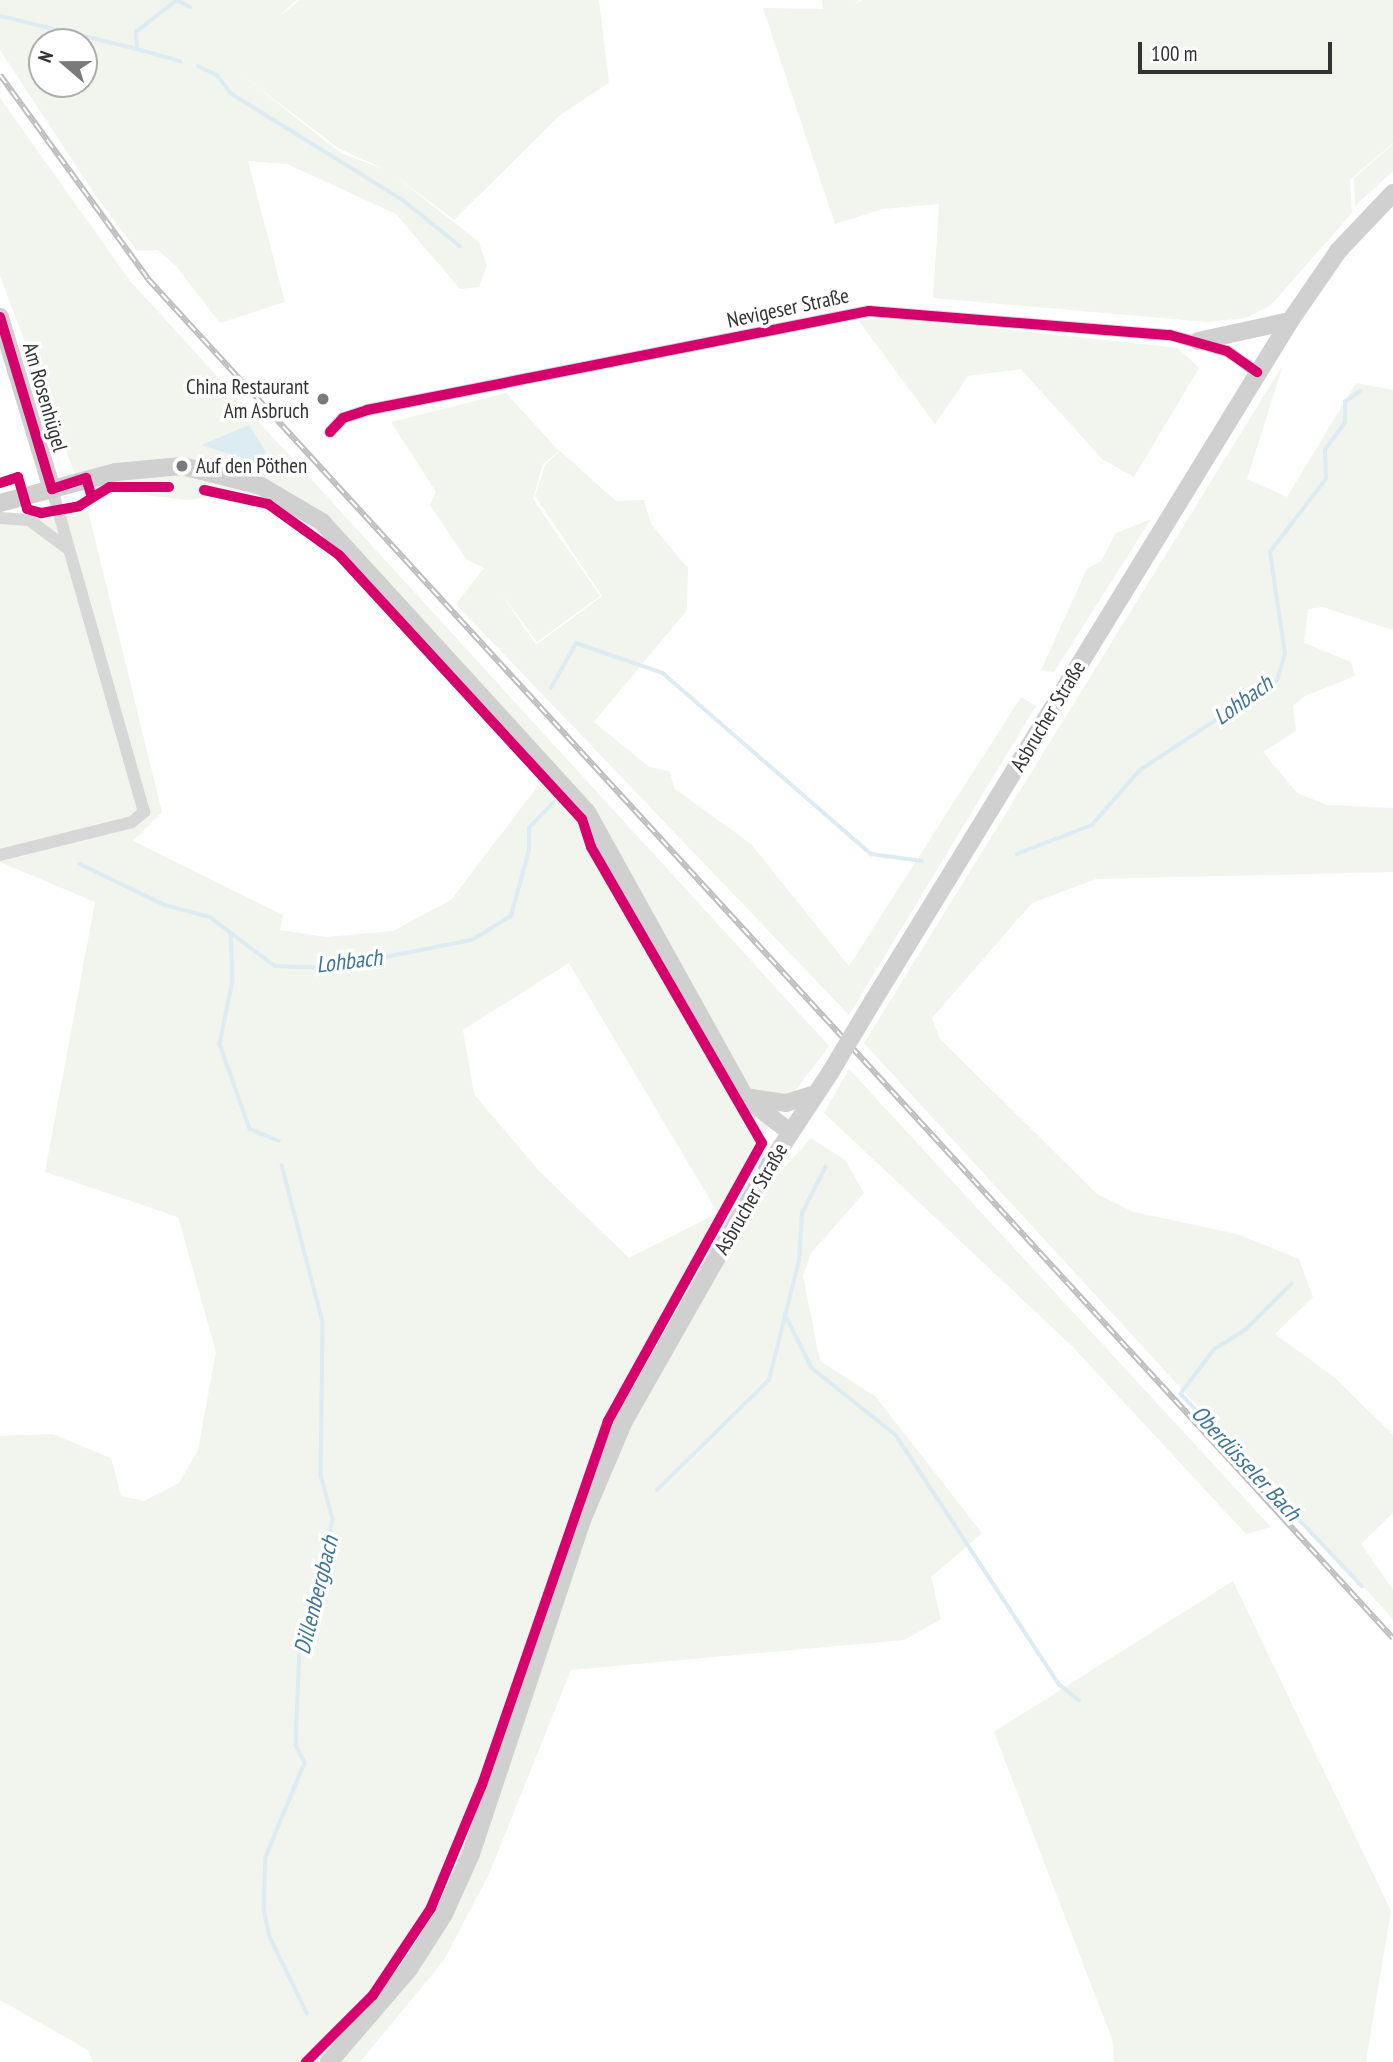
<!DOCTYPE html>
<meta charset="utf-8">
<style>
body{margin:0}
#map{position:relative;width:1393px;height:2062px;overflow:hidden;background:#fff;font-family:"PT Sans Narrow",sans-serif}
div>[style]{position:absolute}
.green>*{inset:0;background:#f1f5ed}
.water>*{inset:0;background:#ddebf3}
.stream>*{height:3.5px;margin:-1.75px;padding:0 1.75px;transform-origin:1.75px;border-radius:1.75px;background:#ddebf3}
.street>*{height:12px;margin:-6px;padding:0 6px;transform-origin:6px;border-radius:6px;background:#d7d7d7}
.secondary>*{height:18px;margin:-9px;padding:0 9px;transform-origin:9px;border-radius:9px;background:#d0d0d0}
.rail>*{height:6px;margin-top:-3px;transform-origin:0;background:repeating-linear-gradient(90deg,#fff 0 10px,#bebebe 0 20px);box-sizing:border-box;border-block:2px solid #bebebe}
.secondary-bridge>*{height:18px;margin:-9px;padding:0 9px;transform-origin:9px;border-radius:9px;background:#d0d0d0}
.cycleway>*{height:10px;margin:-5px;padding:0 5px;transform-origin:5px;border-radius:5px;background:#d6006c}
.dots>*{width:19px;height:19px;translate:-50% -50%;box-sizing:border-box;border:4px solid #fff;border-radius:50%}
span{translate:-50% -50%;white-space:nowrap;text-align:center;line-height:1.15;-webkit-text-stroke:7px #fff;paint-order:stroke}
.street-label{font-size:21px;color:#333}
.poi-label{font-size:21px;color:#333}
.right{translate:-100% -50%;text-align:right}
.left{translate:0 -50%;text-align:left}
.water-label{font-size:23px;color:#3f7597;font-style:italic}
.north{position:absolute;left:28px;top:28px;width:70px;height:70px;box-sizing:border-box;background:#fff;border:2px solid #adadad;border-radius:50%;rotate:290deg;font-size:19px;font-weight:700;line-height:28px;text-align:center;color:#333}
.north::after{content:'';display:block;margin:auto;width:24px;height:32px;background:#7a7a7a;clip-path:polygon(50% 0,100% 100%,50% 72%,0 100%)}
.scale{position:absolute;left:1138px;top:42px;width:194px;height:32px;box-sizing:border-box;border:4px solid #333;border-top:0;padding-left:9px;font-size:21px;line-height:24px;white-space:nowrap;color:#333;-webkit-text-stroke:5px #fff;paint-order:stroke}
</style>
<div id="map">
<div class="green">
<div style="clip-path:polygon(evenodd,0 0,296px 0,280px 16px,300px 0,599px 0,609px 83px,559px 116px,454px 220px,389px 171px,479px 242px,487px 266px,479px 287px,460px 289px,396px 214px,287px 164px,248px 161px,285px 302px,220px 323px,176px 266px,158px 250px,137px 251px,96px 196px,0 50px,0 0,84px 42px,84px 84px,42px 84px,42px 42px,84px 42px,0 0,238px 72px,338px 148px,386px 170px,341px 153px,238px 72px)"></div>
<div style="clip-path:polygon(822px 0,860px 0,852px 6px,862px 0,1393px 0,1393px 143px,1350px 180px,1352px 213px,1271px 305px,1246px 318px,1207px 322px,933px 298px,939px 204px,883px 209px,835px 224px,763px 8px,823px 9px)"></div>
<div style="clip-path:polygon(evenodd,0 98px,131px 282px,829px 1046px,753px 1147px,719px 1212px,764px 1190px,811px 1138px,845px 1160px,864px 1193px,811px 1253px,803px 1276px,820px 1361px,875px 1396px,982px 1533px,931px 1577px,941px 1619px,904px 1640px,571px 1670px,489px 1874px,444px 1960px,360px 2062px,93px 2062px,88px 2050px,0 2000px,0 1436px,52px 1434px,111px 1458px,121px 1496px,144px 1501px,179px 1483px,198px 1450px,216px 1352px,178px 1217px,45px 1172px,95px 902px,0 862px,0 521px,87px 506px,0 276px,0 98px,115px 492px,190px 500px,236px 492px,300px 523px,339px 555px,544px 778px,451px 900px,393px 931px,326px 937px,280px 930px,283px 915px,133px 841px,162px 812px,87px 507px,115px 492px,0 98px,569px 963px,718px 1213px,629px 1258px,539px 1171px,474px 1094px,463px 1030px,569px 963px)"></div>
<div style="clip-path:polygon(1393px 144px,1393px 171px,1355px 206px,1354px 178px)"></div>
<div style="clip-path:polygon(899px 318px,1178px 348px,1199px 368px,1134px 477px,1102px 459px,1021px 369px,968px 376px,935px 424px,858px 320px)"></div>
<div style="clip-path:polygon(1283px 365px,1247px 479px,1287px 497px,1356px 383px,1393px 390px,1393px 630px,1323px 607px,1308px 609px,1304px 643px,1351px 662px,1355px 676px,1305px 696px,1293px 706px,1296px 731px,1263px 752px,1297px 793px,1327px 805px,1393px 808px,1393px 872px,1096px 879px,1032px 903px,932px 1018px,940px 1039px,1097px 1194px,1134px 1212px,1237px 1234px,1299px 1259px,1313px 1297px,1275px 1334px,1334px 1377px,1393px 1435px,1393px 1513px,1361px 1544px,1393px 1590px,1393px 1619px,864px 1043px)"></div>
<div style="clip-path:polygon(506px 393px,559px 451px,543px 464px,533px 499px,600px 596px,537px 642px,500px 592px,536px 645px,602px 596px,535px 496px,545px 465px,560px 451px,616px 501px,644px 500px,651px 524px,688px 568px,687px 610px,594px 722px,649px 767px,669px 771px,675px 789px,751px 844px,849px 966px,1021px 697px,1036px 706px,849px 1015px,456px 604px,484px 568px,467px 560px,430px 505px,436px 492px,391px 422px)"></div>
<div style="clip-path:polygon(1151px 519px,1054px 672px,1041px 670px,1087px 569px,1101px 561px,1116px 533px)"></div>
<div style="clip-path:polygon(849px 1069px,1271px 1527px,1246px 1534px,1072px 1346px,824px 1113px)"></div>
<div style="clip-path:polygon(1233px 1581px,1391px 1911px,1366px 2062px,1114px 2062px,1112px 2039px,994px 1732px)"></div>
</div>
<div class="water">
<div style="clip-path:polygon(249px 425px,266px 452px,258px 463px,201px 445px)"></div>
</div>
<div class="stream">
<div style="left:0;top:16px;width:141px;rotate:13.5deg"></div>
<div style="left:137px;top:49px;width:17px;rotate:-93deg"></div>
<div style="left:136px;top:32px;width:52px;rotate:-38deg"></div>
<div style="left:177px;top:0;width:15px;rotate:28deg"></div>
<div style="left:137px;top:49px;width:45px;rotate:15.6deg"></div>
<div style="left:198px;top:66px;width:21px;rotate:25deg"></div>
<div style="left:217px;top:75px;width:24px;rotate:52deg"></div>
<div style="left:232px;top:94px;width:201px;rotate:31.8deg"></div>
<div style="left:403px;top:200px;width:73px;rotate:38.9deg"></div>
<div style="left:551px;top:688px;width:51px;rotate:-60.9deg"></div>
<div style="left:576px;top:643px;width:92px;rotate:19deg"></div>
<div style="left:663px;top:673px;width:276px;rotate:41deg"></div>
<div style="left:871px;top:854px;width:51px;rotate:7.8deg"></div>
<div style="left:1017px;top:854px;width:80px;rotate:-21.1deg"></div>
<div style="left:1092px;top:825px;width:73px;rotate:-48.9deg"></div>
<div style="left:1140px;top:770px;width:164px;rotate:-33.3deg"></div>
<div style="left:1277px;top:680px;width:27px;rotate:-73deg"></div>
<div style="left:1285px;top:654px;width:103px;rotate:-98.4deg"></div>
<div style="left:1270px;top:552px;width:92px;rotate:-52.5deg"></div>
<div style="left:1326px;top:479px;width:29px;rotate:-92deg"></div>
<div style="left:1325px;top:450px;width:34px;rotate:-54deg"></div>
<div style="left:1345px;top:422px;width:20px;rotate:-90deg"></div>
<div style="left:1345px;top:402px;width:19px;rotate:-36deg"></div>
<div style="left:80px;top:864px;width:94px;rotate:25.8deg"></div>
<div style="left:165px;top:905px;width:47px;rotate:14.9deg"></div>
<div style="left:210px;top:917px;width:81px;rotate:37deg"></div>
<div style="left:275px;top:966px;width:55px;rotate:2.1deg"></div>
<div style="left:330px;top:968px;width:145px;rotate:-11.2deg"></div>
<div style="left:472px;top:940px;width:46px;rotate:-31.6deg"></div>
<div style="left:511px;top:916px;width:68px;rotate:-74.7deg"></div>
<div style="left:529px;top:850px;width:22px;rotate:-90deg"></div>
<div style="left:529px;top:828px;width:35px;rotate:-46deg"></div>
<div style="left:231px;top:933px;width:48px;rotate:87.6deg"></div>
<div style="left:233px;top:981px;width:64px;rotate:101.7deg"></div>
<div style="left:220px;top:1044px;width:90px;rotate:70.6deg"></div>
<div style="left:250px;top:1129px;width:31px;rotate:22deg"></div>
<div style="left:282px;top:1165px;width:162px;rotate:75.4deg"></div>
<div style="left:323px;top:1322px;width:153px;rotate:90.7deg"></div>
<div style="left:321px;top:1475px;width:46px;rotate:74.7deg"></div>
<div style="left:333px;top:1519px;width:104px;rotate:101.1deg"></div>
<div style="left:313px;top:1621px;width:32px;rotate:114deg"></div>
<div style="left:300px;top:1650px;width:95px;rotate:92.4deg"></div>
<div style="left:296px;top:1745px;width:20px;rotate:63deg"></div>
<div style="left:305px;top:1763px;width:102px;rotate:112.5deg"></div>
<div style="left:266px;top:1857px;width:52px;rotate:92.2deg"></div>
<div style="left:264px;top:1909px;width:29px;rotate:78deg"></div>
<div style="left:270px;top:1937px;width:85px;rotate:64deg"></div>
<div style="left:1292px;top:1284px;width:65px;rotate:135deg"></div>
<div style="left:1246px;top:1330px;width:36px;rotate:148deg"></div>
<div style="left:1215px;top:1349px;width:56px;rotate:127.1deg"></div>
<div style="left:1181px;top:1394px;width:264px;rotate:46.7deg"></div>
<div style="left:785px;top:1314px;width:60px;rotate:63.4deg"></div>
<div style="left:812px;top:1368px;width:107px;rotate:38.6deg"></div>
<div style="left:896px;top:1435px;width:298px;rotate:56.8deg"></div>
<div style="left:1059px;top:1684px;width:26px;rotate:39deg"></div>
<div style="left:657px;top:1490px;width:157px;rotate:-44.5deg"></div>
<div style="left:769px;top:1380px;width:123px;rotate:-75.9deg"></div>
<div style="left:799px;top:1261px;width:48px;rotate:-86.4deg"></div>
<div style="left:802px;top:1213px;width:51px;rotate:-62.9deg"></div>
</div>
<div class="street">
<div style="left:330px;top:432px;width:19px;rotate:-47deg"></div>
<div style="left:343px;top:418px;width:25px;rotate:-18deg"></div>
<div style="left:367px;top:410px;width:512px;rotate:-11.16deg"></div>
<div style="left:869px;top:311px;width:302px;rotate:4.6deg"></div>
<div style="left:1170px;top:335px;width:59px;rotate:15.7deg"></div>
<div style="left:1227px;top:351px;width:37px;rotate:35deg"></div>
<div style="left:0;top:518px;width:29px;rotate:4deg"></div>
<div style="left:29px;top:520px;width:47px;rotate:36.4deg"></div>
<div style="left:0;top:855px;width:136px;rotate:-14deg"></div>
<div style="left:132px;top:822px;width:16px;rotate:-40deg"></div>
<div style="left:144px;top:812px;width:336px;rotate:-105.9deg"></div>
</div>
<div class="secondary">
<div style="left:0;top:317px;width:180px;rotate:73.2deg"></div>
<div style="left:1198px;top:341px;width:94px;rotate:-12.3deg"></div>
<div style="left:0;top:503px;width:120px;rotate:-15deg"></div>
<div style="left:116px;top:472px;width:66px;rotate:-5.2deg"></div>
<div style="left:182px;top:466px;width:81px;rotate:14.2deg"></div>
<div style="left:261px;top:486px;width:71px;rotate:30.5deg"></div>
<div style="left:322px;top:522px;width:393px;rotate:47.6deg"></div>
<div style="left:587px;top:812px;width:326px;rotate:61deg"></div>
<div style="left:745px;top:1097px;width:57px;rotate:37.9deg"></div>
<div style="left:873px;top:1001px;width:798px;rotate:-58.48deg"></div>
<div style="left:1290px;top:321px;width:86px;rotate:-55.4deg"></div>
<div style="left:1339px;top:250px;width:79px;rotate:-46.5deg"></div>
<div style="left:745px;top:1097px;width:41px;rotate:8.3deg"></div>
<div style="left:786px;top:1103px;width:31px;rotate:-17deg"></div>
<div style="left:329px;top:2062px;width:123px;rotate:-49.3deg"></div>
<div style="left:409px;top:1969px;width:65px;rotate:-57.5deg"></div>
<div style="left:444px;top:1914px;width:66px;rotate:-65.8deg"></div>
<div style="left:471px;top:1854px;width:352px;rotate:-71.6deg"></div>
<div style="left:582px;top:1520px;width:108px;rotate:-67deg"></div>
<div style="left:624px;top:1421px;width:296px;rotate:-60.4deg"></div>
<div style="left:770px;top:1164px;width:109px;rotate:-56.6deg"></div>
</div>
<div class="rail">
<div style="left:0;top:75px;width:252px;rotate:54deg"></div>
<div style="left:148px;top:279px;width:1843px;rotate:47.51deg"></div>
</div>
<div class="secondary-bridge">
<div style="left:830px;top:1073px;width:84px;rotate:-59.2deg"></div>
</div>
<div class="cycleway">
<div style="left:0;top:317px;width:180px;rotate:73.2deg"></div>
<div style="left:52px;top:489px;width:36px;rotate:-18deg"></div>
<div style="left:86px;top:478px;width:17px;rotate:73deg"></div>
<div style="left:330px;top:432px;width:19px;rotate:-47deg"></div>
<div style="left:343px;top:418px;width:25px;rotate:-18deg"></div>
<div style="left:367px;top:410px;width:512px;rotate:-11.16deg"></div>
<div style="left:869px;top:311px;width:302px;rotate:4.6deg"></div>
<div style="left:1170px;top:335px;width:59px;rotate:15.7deg"></div>
<div style="left:1227px;top:351px;width:37px;rotate:35deg"></div>
<div style="left:0;top:483px;width:19px;rotate:-18deg"></div>
<div style="left:18px;top:477px;width:33px;rotate:74deg"></div>
<div style="left:27px;top:509px;width:15px;rotate:16deg"></div>
<div style="left:41px;top:513px;width:39px;rotate:-10deg"></div>
<div style="left:79px;top:506px;width:36px;rotate:-32deg"></div>
<div style="left:110px;top:487px;width:59px"></div>
<div style="left:204px;top:490px;width:66px;rotate:12.3deg"></div>
<div style="left:268px;top:504px;width:87px;rotate:35.7deg"></div>
<div style="left:339px;top:555px;width:359px;rotate:47.4deg"></div>
<div style="left:582px;top:819px;width:29px;rotate:72deg"></div>
<div style="left:591px;top:847px;width:342px;rotate:60deg"></div>
<div style="left:762px;top:1143px;width:318px;rotate:119deg"></div>
<div style="left:608px;top:1421px;width:387px;rotate:109.1deg"></div>
<div style="left:481px;top:1787px;width:131px;rotate:112.5deg"></div>
<div style="left:431px;top:1908px;width:105px;rotate:123.7deg"></div>
<div style="left:373px;top:1995px;width:95px;rotate:135deg"></div>
</div>
<div class="dots">
<div style="left:323px;top:399px;background:#7a7a7a"></div>
<div style="left:182px;top:466px;background:#7a7a7a"></div>
</div>
<div class="street-label">
<span style="left:788px;top:308px;rotate:-12deg">Nevigeser Straße</span>
<span style="left:45px;top:397px;rotate:74deg">Am Rosenhügel</span>
<span style="left:1048px;top:716px;rotate:-59deg">Asbrucher Straße</span>
<span style="left:751px;top:1199px;rotate:-60deg">Asbrucher Straße</span>
</div>
<div class="poi-label">
<span class="right" style="left:309px;top:399px">China Restaurant<br>Am Asbruch</span>
<span class="left" style="left:196px;top:466px">Auf den Pöthen</span>
</div>
<div class="water-label">
<span style="left:1243px;top:700px;rotate:-36deg">Lohbach</span>
<span style="left:349px;top:961px;rotate:-7deg">Lohbach</span>
<span style="left:1246px;top:1463px;rotate:47deg">Oberdüsseler Bach</span>
<span style="left:316px;top:1595px;rotate:-76deg">Dillenbergbach</span>
</div>
<div class="north">N</div>
<div class="scale">100 m</div>
</div>
